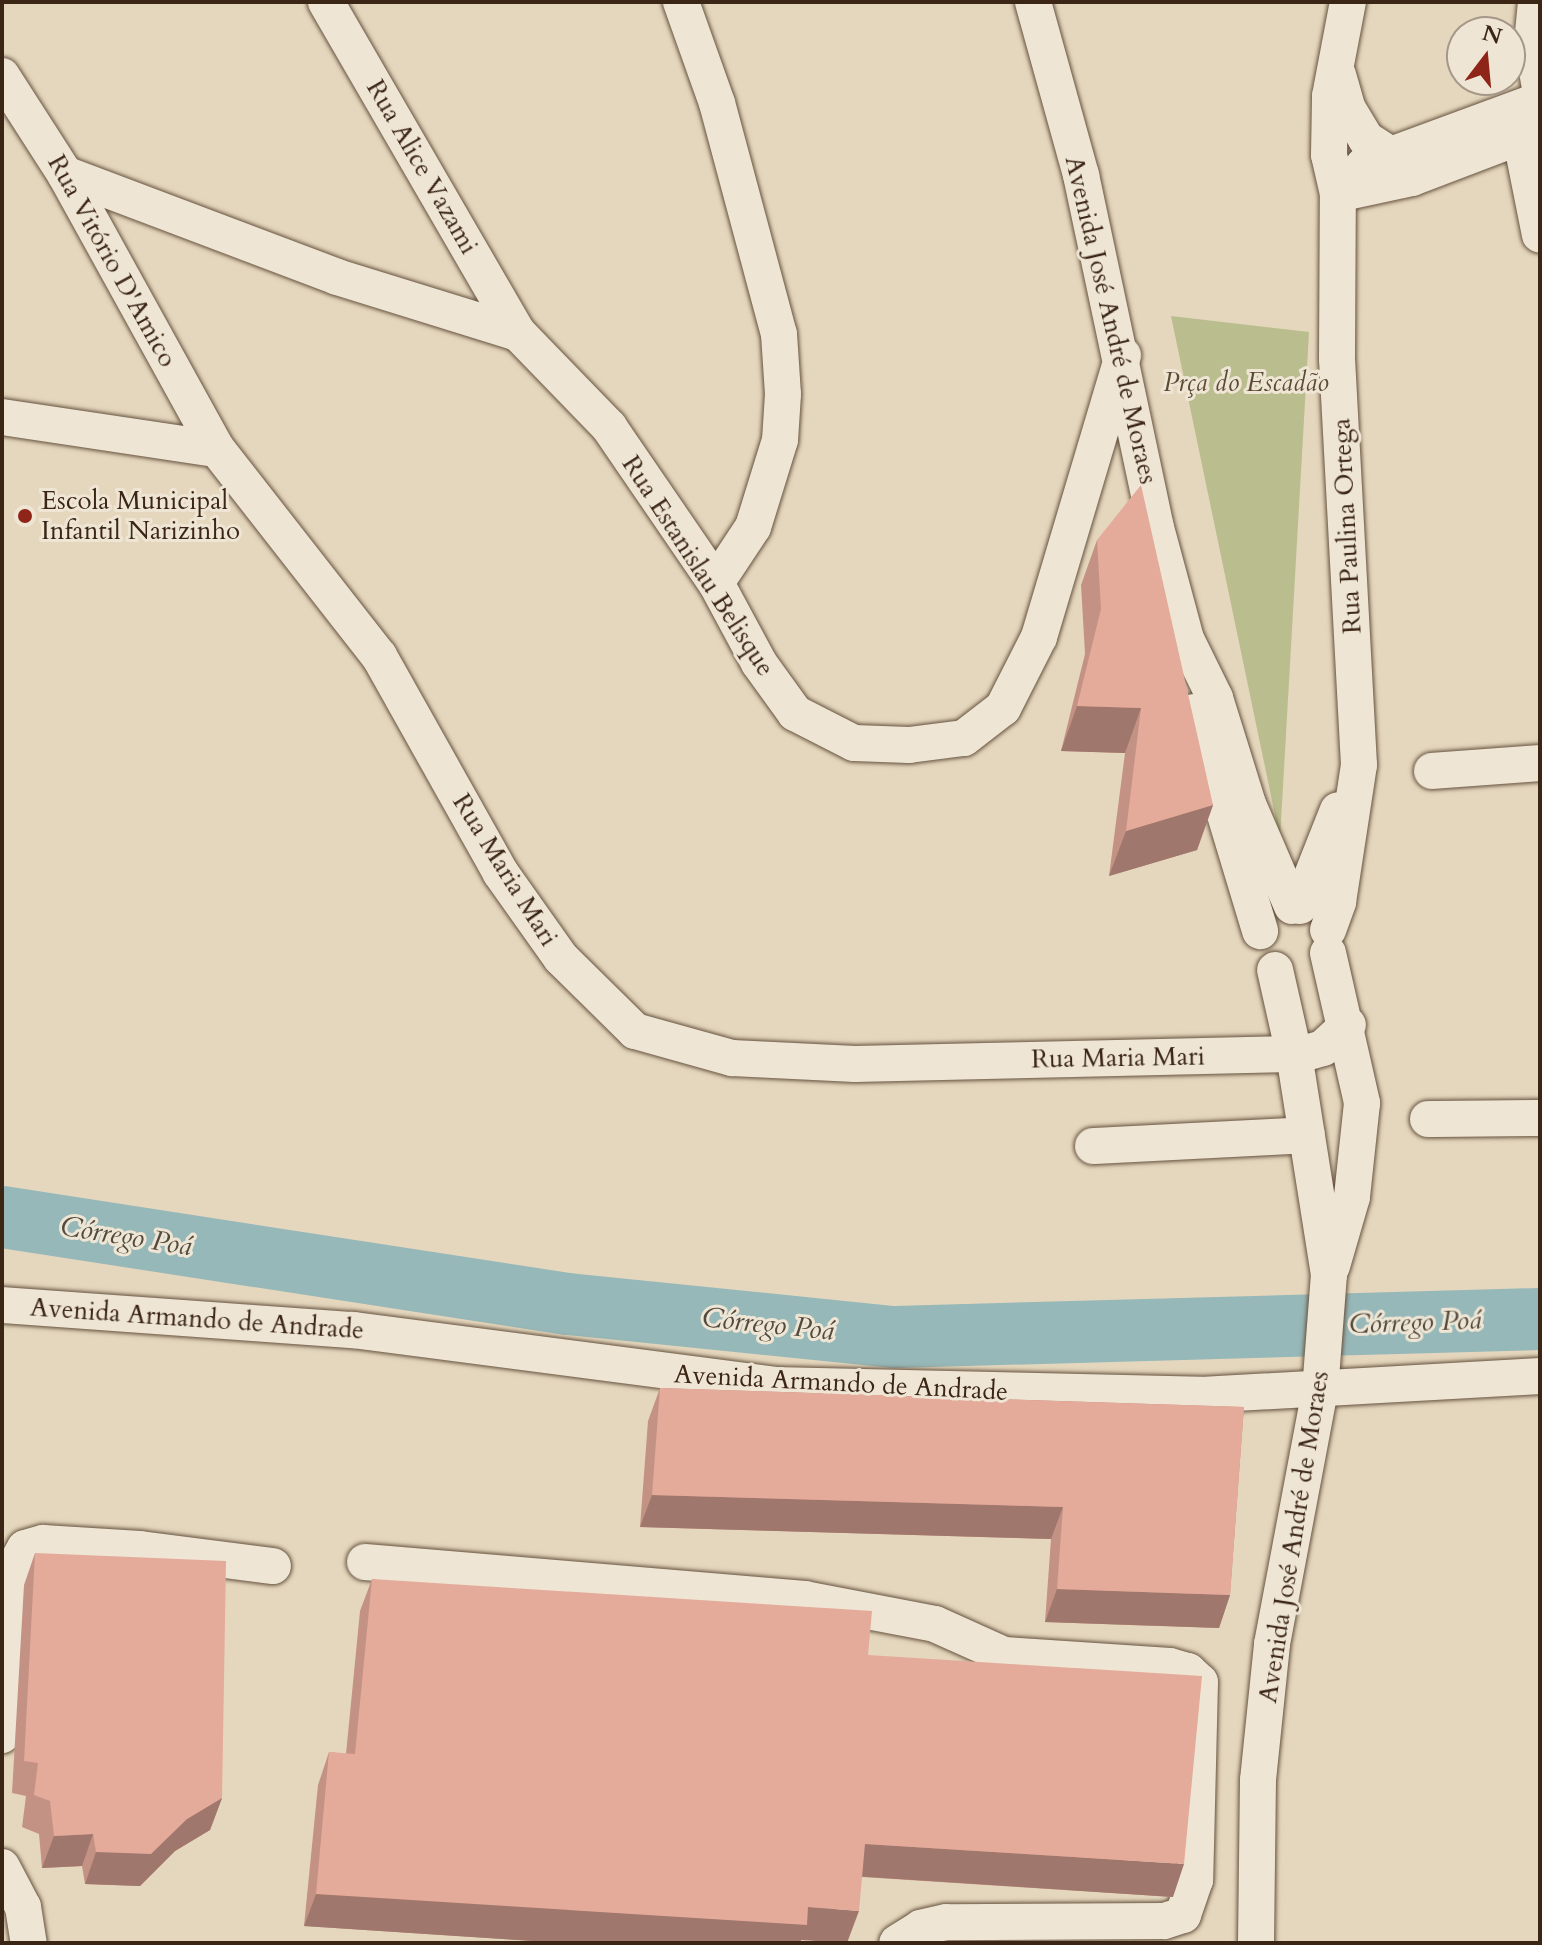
<!DOCTYPE html>
<meta charset="utf-8">
<style>
body{margin:0}
#map{position:relative;width:1542px;height:1945px;overflow:hidden;background:#e5d7bd;font-family:Cardo,serif}
div>[style]{position:absolute}
.green>*{inset:0;background:#babd8e}
.river>*{height:62px;margin:-31px;padding:0 31px;transform-origin:31px;border-radius:31px;background:#97b8b8}
.roads{filter:drop-shadow(0 0 2px #66523f) drop-shadow(0 0 2px #66523f)}
.minor>*{height:36px;margin:-18px;padding:0 18px;transform-origin:18px;border-radius:18px;background:#eee5d4}
.wall>*{inset:0;background:#c49284}
.shaded-wall>*{inset:0;background:#a0776c}
.building>*{inset:0;background:#e4aa9a}
.dots>*{width:22px;height:22px;translate:-50% -50%;box-sizing:border-box;border:4px solid #eee5d4;border-radius:50%}
span{translate:-50% -50%;white-space:nowrap;text-align:center;line-height:1.15;-webkit-text-stroke:6px #eee5d4;paint-order:stroke}
.street-label{font-size:26px;color:#3b2515}
.park-label{font-size:26px;color:#5b4b33;font-style:italic}
.poi-label{font-size:26px;color:#3b2515}
.left{translate:0 -50%;text-align:left}
.water-label{font-size:28px;color:#524a3e;font-style:italic}
.frame{position:absolute;inset:0;border:4px solid #3b2515;pointer-events:none}
.north{position:absolute;left:1446px;top:16px;width:80px;height:80px;box-sizing:border-box;background:#eee5d4;border:2px solid #a69888;border-radius:50%;rotate:16deg;font-size:22px;font-weight:700;line-height:32px;text-align:center;color:#3b2515}
.north::after{content:'';display:block;margin:auto;width:28px;height:36px;background:#8f2418;clip-path:polygon(50% 0,100% 100%,50% 72%,0 100%)}
</style>
<div id="map">
<div class="green">
<div style="clip-path:polygon(1171px 316px,1309px 332px,1280px 839px)"></div>
</div>
<div class="river">
<div style="left:2px;top:1217px;width:573px;rotate:8.74deg"></div>
<div style="left:568px;top:1304px;width:329px;rotate:5.8deg"></div>
<div style="left:895px;top:1337px;width:645px;rotate:-1.6deg"></div>
</div>
<div class="roads">
<div class="minor">
<div style="left:326px;top:2px;width:383px;rotate:59.9deg"></div>
<div style="left:681px;top:2px;width:107px;rotate:70.4deg"></div>
<div style="left:717px;top:103px;width:239px;rotate:75deg"></div>
<div style="left:779px;top:334px;width:60px;rotate:86.2deg"></div>
<div style="left:783px;top:394px;width:46px;rotate:93.7deg"></div>
<div style="left:780px;top:440px;width:91px;rotate:107.2deg"></div>
<div style="left:753px;top:527px;width:67px;rotate:123.5deg"></div>
<div style="left:1033px;top:2px;width:180px;rotate:74.5deg"></div>
<div style="left:1081px;top:175px;width:357px;rotate:78deg"></div>
<div style="left:1155px;top:524px;width:119px;rotate:74.9deg"></div>
<div style="left:1186px;top:639px;width:66px;rotate:63.8deg"></div>
<div style="left:1215px;top:698px;width:111px;rotate:72.7deg"></div>
<div style="left:1248px;top:804px;width:111px;rotate:66.7deg"></div>
<div style="left:1536px;top:2px;width:41px;rotate:95.6deg"></div>
<div style="left:1532px;top:43px;width:46px;rotate:79.9deg"></div>
<div style="left:1338px;top:75px;width:35px;rotate:74deg"></div>
<div style="left:1348px;top:109px;width:35px;rotate:59deg"></div>
<div style="left:1366px;top:139px;width:27px;rotate:33deg"></div>
<div style="left:2px;top:76px;width:117px;rotate:57.3deg"></div>
<div style="left:65px;top:174px;width:314px;rotate:61.1deg"></div>
<div style="left:1516px;top:115px;width:122px;rotate:78.7deg"></div>
<div style="left:65px;top:174px;width:291px;rotate:20.7deg"></div>
<div style="left:337px;top:277px;width:189px;rotate:17.2deg"></div>
<div style="left:518px;top:333px;width:131px;rotate:45.9deg"></div>
<div style="left:609px;top:427px;width:189px;rotate:55.6deg"></div>
<div style="left:716px;top:583px;width:91px;rotate:61.7deg"></div>
<div style="left:759px;top:663px;width:62px;rotate:54.2deg"></div>
<div style="left:795px;top:713px;width:66px;rotate:27deg"></div>
<div style="left:854px;top:743px;width:55px;rotate:2.1deg"></div>
<div style="left:909px;top:745px;width:55px;rotate:-7.3deg"></div>
<div style="left:964px;top:738px;width:49px;rotate:-37.6deg"></div>
<div style="left:1003px;top:708px;width:80px;rotate:-63.1deg"></div>
<div style="left:1039px;top:637px;width:294px;rotate:-73.4deg"></div>
<div style="left:1338px;top:194px;width:39px;rotate:-48deg"></div>
<div style="left:1364px;top:165px;width:188px;rotate:-20.3deg"></div>
<div style="left:1338px;top:194px;width:76px;rotate:-12.2deg"></div>
<div style="left:1412px;top:178px;width:137px;rotate:-20.9deg"></div>
<div style="left:2px;top:417px;width:217px;rotate:8.5deg"></div>
<div style="left:217px;top:449px;width:263px;rotate:52deg"></div>
<div style="left:379px;top:656px;width:248px;rotate:60.7deg"></div>
<div style="left:500px;top:872px;width:105px;rotate:54.7deg"></div>
<div style="left:561px;top:958px;width:104px;rotate:44.6deg"></div>
<div style="left:635px;top:1031px;width:101px;rotate:15.6deg"></div>
<div style="left:732px;top:1058px;width:123px;rotate:2.8deg"></div>
<div style="left:855px;top:1064px;width:447px;rotate:-1.3deg"></div>
<div style="left:1302px;top:1054px;width:22px;rotate:-16deg"></div>
<div style="left:1323px;top:1048px;width:34px;rotate:-43deg"></div>
<div style="left:1194px;top:712px;width:229px;rotate:73.2deg"></div>
<div style="left:1432px;top:771px;width:108px;rotate:-4.2deg"></div>
<div style="left:1300px;top:906px;width:103px;rotate:-68.4deg"></div>
<div style="left:1328px;top:930px;width:30px;rotate:-70deg"></div>
<div style="left:1338px;top:902px;width:139px;rotate:-81.3deg"></div>
<div style="left:1359px;top:765px;width:407px;rotate:-93.1deg"></div>
<div style="left:1337px;top:359px;width:165px;rotate:-89.7deg"></div>
<div style="left:1338px;top:194px;width:40px;rotate:-103deg"></div>
<div style="left:1329px;top:155px;width:59px;rotate:-89deg"></div>
<div style="left:1330px;top:96px;width:96px;rotate:-79.2deg"></div>
<div style="left:1328px;top:953px;width:154px;rotate:77.2deg"></div>
<div style="left:1362px;top:1103px;width:95px;rotate:96.1deg"></div>
<div style="left:1352px;top:1197px;width:72px;rotate:106.2deg"></div>
<div style="left:1428px;top:1119px;width:112px;rotate:-0.5deg"></div>
<div style="left:1093px;top:1146px;width:214px;rotate:-2.9deg"></div>
<div style="left:2px;top:1305px;width:352px;rotate:4.1deg"></div>
<div style="left:353px;top:1330px;width:425px;rotate:7.4deg"></div>
<div style="left:774px;top:1385px;width:427px;rotate:1.3deg"></div>
<div style="left:1201px;top:1395px;width:340px;rotate:-3.2deg"></div>
<div style="left:365px;top:1562px;width:441px;rotate:4.8deg"></div>
<div style="left:804px;top:1599px;width:133px;rotate:10.8deg"></div>
<div style="left:935px;top:1624px;width:76px;rotate:24.2deg"></div>
<div style="left:1004px;top:1655px;width:166px;rotate:3.8deg"></div>
<div style="left:1170px;top:1666px;width:19px;rotate:16deg"></div>
<div style="left:1188px;top:1671px;width:16px;rotate:43deg"></div>
<div style="left:1200px;top:1682px;width:198px;rotate:91.4deg"></div>
<div style="left:1195px;top:1880px;width:37px;rotate:109deg"></div>
<div style="left:1183px;top:1915px;width:20px;rotate:162deg"></div>
<div style="left:1164px;top:1921px;width:218px;rotate:179.7deg"></div>
<div style="left:946px;top:1922px;width:26px;rotate:167deg"></div>
<div style="left:921px;top:1928px;width:28px;rotate:148deg"></div>
<div style="left:2px;top:1735px;width:172px;rotate:-85.3deg"></div>
<div style="left:16px;top:1564px;width:18px;rotate:-61deg"></div>
<div style="left:25px;top:1548px;width:19px;rotate:-16deg"></div>
<div style="left:43px;top:1543px;width:97px;rotate:3.5deg"></div>
<div style="left:140px;top:1549px;width:134px;rotate:7.3deg"></div>
<div style="left:2px;top:1867px;width:45px;rotate:62.3deg"></div>
<div style="left:23px;top:1907px;width:36px;rotate:81deg"></div>
<div style="left:1256px;top:1943px;width:163px;rotate:-89.3deg"></div>
<div style="left:1258px;top:1780px;width:137px;rotate:-84.1deg"></div>
<div style="left:1272px;top:1644px;width:258px;rotate:-79.3deg"></div>
<div style="left:1320px;top:1391px;width:116px;rotate:-85.6deg"></div>
<div style="left:1329px;top:1275px;width:224px;rotate:-99deg"></div>
<div style="left:1294px;top:1054px;width:86px;rotate:-102.7deg"></div>
</div>
</div>
<div class="wall">
<div style="clip-path:polygon(1097px 540px,1213px 805px,1197px 850px,1109px 876px,1125px 753px,1061px 751px,1085px 654px,1081px 585px)"></div>
<div style="clip-path:polygon(660px 1388px,1244px 1407px,1230px 1595px,1219px 1628px,1045px 1622px,1051px 1539px,640px 1527px,648px 1421px)"></div>
<div style="clip-path:polygon(35px 1553px,222px 1798px,210px 1830px,175px 1851px,140px 1886px,85px 1884px,82px 1866px,42px 1868px,39px 1834px,22px 1827px,26px 1796px,12px 1793px,24px 1585px)"></div>
<div style="clip-path:polygon(372px 1579px,868px 1655px,1173px 1897px,862px 1877px,801px 1940px,800px 1943px,564px 1943px,304px 1926px,318px 1785px,329px 1752px,346px 1754px,360px 1611px)"></div>
</div>
<div class="shaded-wall">
<div style="clip-path:polygon(1077px 706px,1141px 708px,1125px 753px,1061px 751px)"></div>
<div style="clip-path:polygon(1213px 805px,1197px 850px,1109px 876px,1126px 831px)"></div>
<div style="clip-path:polygon(652px 1495px,1063px 1507px,1051px 1539px,640px 1527px)"></div>
<div style="clip-path:polygon(1057px 1589px,1230px 1595px,1219px 1628px,1045px 1622px)"></div>
<div style="clip-path:polygon(222px 1798px,210px 1830px,175px 1851px,140px 1886px,85px 1884px,96px 1852px,187px 1819px)"></div>
<div style="clip-path:polygon(93px 1834px,82px 1866px,42px 1868px,54px 1836px)"></div>
<div style="clip-path:polygon(865px 1844px,1184px 1864px,1173px 1897px,853px 1876px)"></div>
<div style="clip-path:polygon(316px 1894px,808px 1907px,859px 1911px,847px 1943px,801px 1940px,800px 1943px,564px 1943px,304px 1926px)"></div>
</div>
<div class="building">
<div style="clip-path:polygon(1141px 485px,1213px 805px,1126px 831px,1141px 708px,1077px 706px,1101px 609px,1097px 540px)"></div>
<div style="clip-path:polygon(660px 1388px,1244px 1407px,1230px 1595px,1057px 1589px,1063px 1507px,652px 1495px)"></div>
<div style="clip-path:polygon(35px 1553px,226px 1561px,222px 1798px,187px 1819px,151px 1854px,96px 1852px,93px 1834px,54px 1836px,50px 1801px,34px 1795px,38px 1763px,24px 1761px)"></div>
<div style="clip-path:polygon(372px 1579px,872px 1611px,868px 1655px,1202px 1676px,1184px 1864px,865px 1844px,859px 1911px,808px 1907px,807px 1925px,316px 1894px,329px 1752px,355px 1754px)"></div>
</div>
<div class="dots">
<div style="left:25px;top:516px;background:#8f2418"></div>
</div>
<div class="street-label">
<span style="left:422px;top:167px;rotate:60deg">Rua Alice Vazami</span>
<span style="left:112px;top:261px;rotate:61deg">Rua Vitório D'Amico</span>
<span style="left:1111px;top:320px;rotate:77deg">Avenida José André de Moraes</span>
<span style="left:1347px;top:526px;rotate:-93deg">Rua Paulina Ortega</span>
<span style="left:698px;top:566px;rotate:57deg">Rua Estanislau Belisque</span>
<span style="left:505px;top:870px;rotate:58deg">Rua Maria Mari</span>
<span style="left:1118px;top:1058px;rotate:-1deg">Rua Maria Mari</span>
<span style="left:197px;top:1319px;rotate:4deg">Avenida Armando de Andrade</span>
<span style="left:841px;top:1383px;rotate:3deg">Avenida Armando de Andrade</span>
<span style="left:1294px;top:1537px;rotate:-81deg">Avenida José André de Moraes</span>
</div>
<div class="park-label">
<span style="left:1246px;top:383px">Prça do Escadão</span>
</div>
<div class="poi-label">
<span class="left" style="left:41px;top:516px">Escola Municipal<br>Infantil Narizinho</span>
</div>
<div class="water-label">
<span style="left:126px;top:1236px;rotate:9deg">Córrego Poá</span>
<span style="left:1415px;top:1322px;rotate:-2deg">Córrego Poá</span>
<span style="left:768px;top:1324px;rotate:6deg">Córrego Poá</span>
</div>
<div class="frame"></div>
<div class="north">N</div>
</div>
